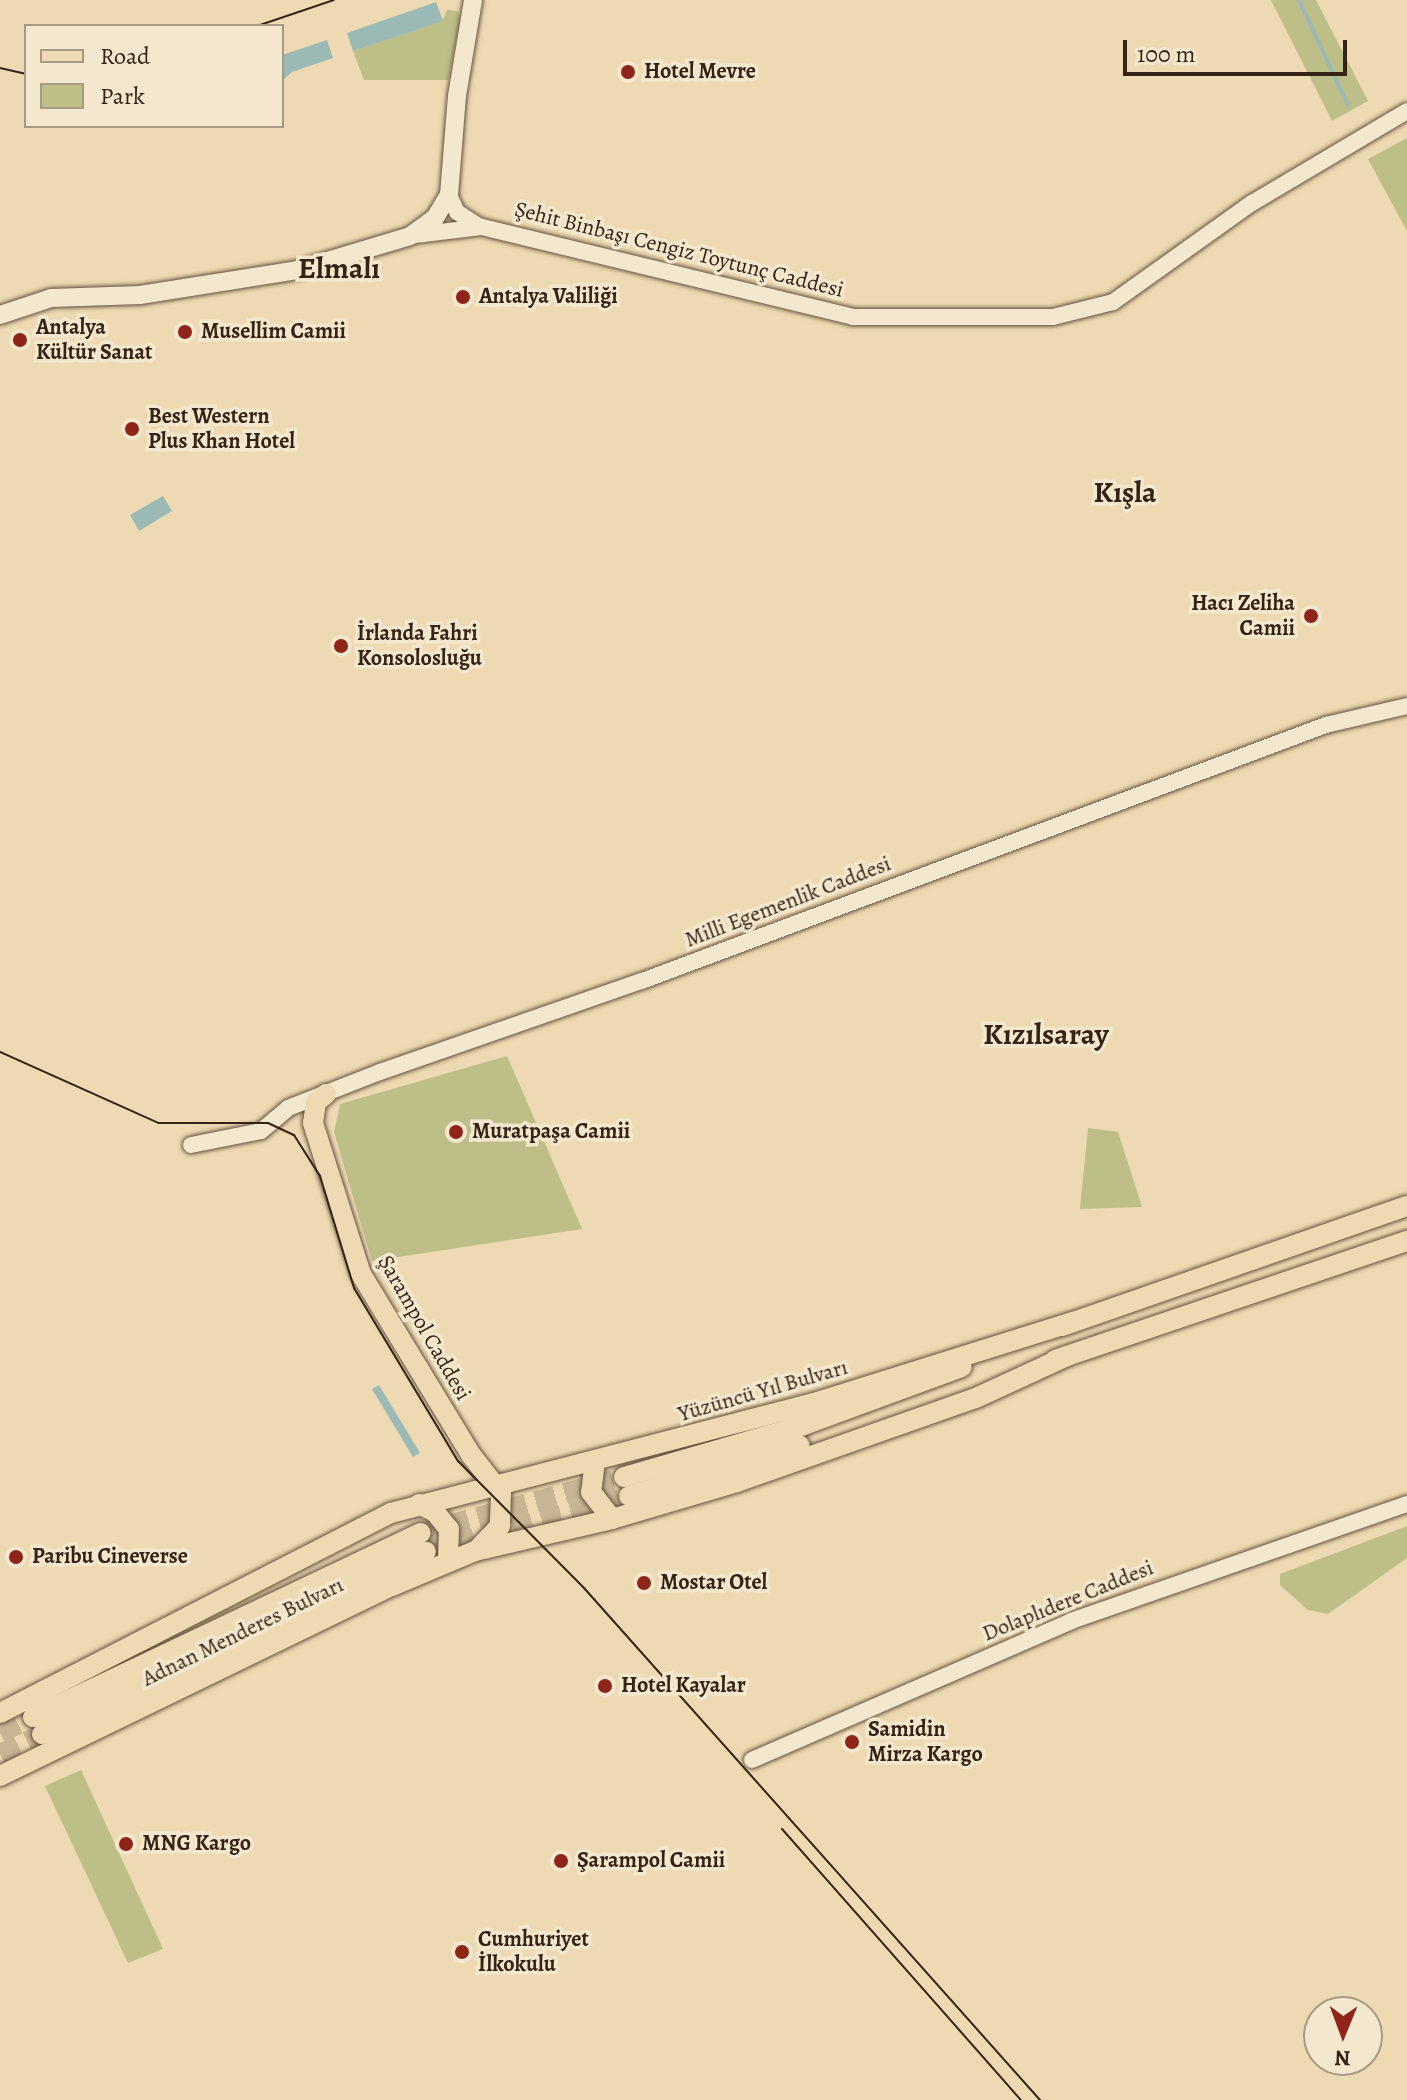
<!DOCTYPE html>
<meta charset="utf-8">
<style>
body{margin:0}
#map{position:relative;width:1407px;height:2100px;overflow:hidden;background:#eddab2;font-family:Alegreya,serif}
div>[style]{position:absolute}
.green>*{inset:0;background:#bdbe88}
.water>*{inset:0;background:#9bb9b5}
.stream>*{height:4px;margin:-2px;padding:0 2px;transform-origin:2px;border-radius:2px;background:#9bb9b5}
.primary-tunnel>*{height:20px;margin-top:-10px;transform-origin:0;background:repeating-linear-gradient(90deg,#c8b593 0 20px,transparent 0 30px)}
.roads{filter:drop-shadow(0 0 2px #63513e) drop-shadow(0 0 2px #63513e)}
.tertiary>*{height:16px;margin:-8px;padding:0 8px;transform-origin:8px;border-radius:8px;background:#f3e7cd}
.secondary>*{height:18px;margin:-9px;padding:0 9px;transform-origin:9px;border-radius:9px;background:#f3e7cd}
.primary>*{height:20px;margin:-10px;padding:0 10px;transform-origin:10px;border-radius:10px;background:#eddab2}
.tram>*{height:2px;margin:-1px;padding:0 1px;transform-origin:1px;border-radius:1px;background:#352317}
.dots>*{width:22px;height:22px;translate:-50% -50%;box-sizing:border-box;border:4px solid #f3e7cd;border-radius:50%}
span{translate:-50% -50%;white-space:nowrap;text-align:center;line-height:1.15;-webkit-text-stroke:7px #f3e7cd;paint-order:stroke}
.poi-label{font-size:22px;color:#352317;font-weight:700}
.left{translate:0 -50%;text-align:left}
.right{translate:-100% -50%;text-align:right}
.street-label{font-size:22px;color:#352317}
.district-label{font-size:30px;color:#352317;font-weight:700}
.legend{position:absolute;left:24px;top:24px;width:260px;height:104px;box-sizing:border-box;background:#f3e7cd;border:2px solid #a79984;margin:0;padding:10px 14px;list-style:none;font-size:24px;color:#352317}
.legend li{display:flex;align-items:center;gap:16px;height:40px}
.legend b{width:40px;border:2px solid #a79984}
.north{position:absolute;left:1303px;top:1996px;width:80px;height:80px;box-sizing:border-box;background:#f3e7cd;border:2px solid #a79984;border-radius:50%;rotate:181deg;font-size:22px;font-weight:700;line-height:32px;text-align:center;color:#352317}
.north::after{content:'';display:block;margin:auto;width:28px;height:36px;background:#8f2418;clip-path:polygon(50% 0,100% 100%,50% 72%,0 100%)}
.scale{position:absolute;left:1123px;top:40px;width:224px;height:36px;box-sizing:border-box;border:4px solid #352317;border-top:0;padding-left:10px;font-size:24px;line-height:28px;white-space:nowrap;color:#352317;-webkit-text-stroke:6px #f3e7cd;paint-order:stroke}
</style>
<div id="map">
<div class="green">
<div style="clip-path:polygon(1271px 0,1316px 0,1368px 101px,1332px 121px)"></div>
<div style="clip-path:polygon(447px 10px,458px 11px,460px 20px,448px 80px,364px 80px,353px 51px,442px 21px)"></div>
<div style="clip-path:polygon(1407px 138px,1407px 231px,1368px 159px)"></div>
<div style="clip-path:polygon(507px 1056px,582px 1229px,372px 1261px,334px 1132px,340px 1104px)"></div>
<div style="clip-path:polygon(1088px 1128px,1118px 1132px,1142px 1207px,1080px 1209px)"></div>
<div style="clip-path:polygon(1407px 1526px,1407px 1558px,1328px 1614px,1308px 1610px,1280px 1585px,1280px 1574px)"></div>
<div style="clip-path:polygon(81px 1770px,163px 1949px,128px 1963px,45px 1786px)"></div>
</div>
<div class="water">
<div style="clip-path:polygon(436px 2px,443px 21px,353px 51px,347px 33px)"></div>
<div style="clip-path:polygon(327px 40px,333px 58px,292px 72px,282px 81px,282px 55px)"></div>
<div style="clip-path:polygon(163px 496px,172px 511px,139px 531px,130px 515px)"></div>
<div style="clip-path:polygon(379px 1385px,420px 1453px,413px 1457px,372px 1389px)"></div>
</div>
<div class="stream">
<div style="left:1299px;top:0;width:116px;rotate:65deg"></div>
</div>
<div class="primary-tunnel">
<div style="left:420px;top:1533px;width:212px;rotate:-15.4deg"></div>
<div style="left:426px;top:1552px;width:211px;rotate:-15.4deg"></div>
<div style="left:0;top:1733px;width:37px;rotate:-26deg"></div>
<div style="left:0;top:1754px;width:47px;rotate:-25.5deg"></div>
</div>
<div class="roads">
<div class="tertiary">
<div style="left:449px;top:195px;width:19px;rotate:65deg"></div>
<div style="left:457px;top:212px;width:27px;rotate:33deg"></div>
<div style="left:415px;top:235px;width:67px;rotate:-6.8deg"></div>
<div style="left:482px;top:227px;width:382px;rotate:13.6deg"></div>
<div style="left:853px;top:317px;width:200px"></div>
<div style="left:1053px;top:317px;width:62px;rotate:-14deg"></div>
<div style="left:1113px;top:302px;width:171px;rotate:-35.5deg"></div>
<div style="left:1252px;top:203px;width:180px;rotate:-30.7deg"></div>
<div style="left:191px;top:1145px;width:71px;rotate:-11.3deg"></div>
<div style="left:261px;top:1131px;width:35px;rotate:-40deg"></div>
<div style="left:288px;top:1108px;width:99px;rotate:-21.4deg"></div>
<div style="left:380px;top:1072px;width:277px;rotate:-19.2deg"></div>
<div style="left:642px;top:981px;width:730px;rotate:-20.52deg"></div>
<div style="left:1326px;top:725px;width:83px;rotate:-13.2deg"></div>
<div style="left:752px;top:1760px;width:348px;rotate:-23.5deg"></div>
<div style="left:1071px;top:1621px;width:356px;rotate:-19.2deg"></div>
</div>
<div class="secondary">
<div style="left:0;top:315px;width:54px;rotate:-18.4deg"></div>
<div style="left:51px;top:298px;width:89px;rotate:-1.9deg"></div>
<div style="left:140px;top:295px;width:159px;rotate:-9deg"></div>
<div style="left:297px;top:270px;width:118px;rotate:-16.7deg"></div>
<div style="left:410px;top:236px;width:31px;rotate:-36deg"></div>
<div style="left:435px;top:218px;width:27px;rotate:-59deg"></div>
<div style="left:449px;top:195px;width:99px;rotate:-85.4deg"></div>
<div style="left:457px;top:96px;width:97px;rotate:-80.5deg"></div>
</div>
<div class="primary">
<div style="left:326px;top:1094px;width:13px;rotate:141deg"></div>
<div style="left:316px;top:1102px;width:21px;rotate:98deg"></div>
<div style="left:313px;top:1123px;width:158px;rotate:72.4deg"></div>
<div style="left:361px;top:1274px;width:212px;rotate:58.7deg"></div>
<div style="left:471px;top:1455px;width:48px;rotate:51.7deg"></div>
<div style="left:501px;top:1493px;width:33px;rotate:92deg"></div>
<div style="left:500px;top:1526px;width:29px;rotate:134deg"></div>
<div style="left:1062px;top:1326px;width:365px;rotate:-19.2deg"></div>
<div style="left:1055px;top:1360px;width:372px;rotate:-18.7deg"></div>
<div style="left:595px;top:1461px;width:31px;rotate:97deg"></div>
<div style="left:591px;top:1492px;width:34px;rotate:52deg"></div>
<div style="left:624px;top:1477px;width:187px;rotate:-16.1deg"></div>
<div style="left:804px;top:1425px;width:168px;rotate:-20.2deg"></div>
<div style="left:629px;top:1496px;width:178px;rotate:-16.6deg"></div>
<div style="left:419px;top:1504px;width:18px;rotate:27deg"></div>
<div style="left:435px;top:1512px;width:22px;rotate:51deg"></div>
<div style="left:449px;top:1529px;width:33px;rotate:92deg"></div>
<div style="left:0;top:1713px;width:439px;rotate:-27.1deg"></div>
<div style="left:391px;top:1513px;width:437px;rotate:-14.6deg"></div>
<div style="left:814px;top:1403px;width:270px;rotate:-17.4deg"></div>
<div style="left:33px;top:1717px;width:429px;rotate:-25.4deg"></div>
<div style="left:42px;top:1734px;width:425px;rotate:-25.4deg"></div>
<div style="left:0;top:1776px;width:436px;rotate:-25.9deg"></div>
<div style="left:392px;top:1586px;width:90px;rotate:-22.9deg"></div>
<div style="left:475px;top:1551px;width:141px;rotate:-13.1deg"></div>
<div style="left:612px;top:1519px;width:130px;rotate:-16.5deg"></div>
<div style="left:737px;top:1482px;width:253px;rotate:-19.4deg"></div>
<div style="left:976px;top:1398px;width:100px;rotate:-24.8deg"></div>
</div>
</div>
<div class="tram">
<div style="left:257px;top:26px;width:81px;rotate:-18.7deg"></div>
<div style="left:0;top:68px;width:27px;rotate:13deg"></div>
<div style="left:0;top:1052px;width:174px;rotate:24.1deg"></div>
<div style="left:159px;top:1123px;width:109px"></div>
<div style="left:268px;top:1123px;width:29px;rotate:25deg"></div>
<div style="left:294px;top:1135px;width:49px;rotate:57.6deg"></div>
<div style="left:320px;top:1176px;width:117px;rotate:73.1deg"></div>
<div style="left:354px;top:1288px;width:202px;rotate:59deg"></div>
<div style="left:458px;top:1461px;width:179px;rotate:45.2deg"></div>
<div style="left:584px;top:1588px;width:686px;rotate:48.31deg"></div>
<div style="left:782px;top:1829px;width:361px;rotate:48.6deg"></div>
</div>
<div class="dots">
<div style="left:628px;top:72px;background:#8f2418"></div>
<div style="left:463px;top:297px;background:#8f2418"></div>
<div style="left:185px;top:332px;background:#8f2418"></div>
<div style="left:20px;top:340px;background:#8f2418"></div>
<div style="left:132px;top:429px;background:#8f2418"></div>
<div style="left:1311px;top:616px;background:#8f2418"></div>
<div style="left:341px;top:646px;background:#8f2418"></div>
<div style="left:456px;top:1132px;background:#8f2418"></div>
<div style="left:16px;top:1557px;background:#8f2418"></div>
<div style="left:644px;top:1583px;background:#8f2418"></div>
<div style="left:605px;top:1686px;background:#8f2418"></div>
<div style="left:852px;top:1742px;background:#8f2418"></div>
<div style="left:126px;top:1844px;background:#8f2418"></div>
<div style="left:561px;top:1861px;background:#8f2418"></div>
<div style="left:462px;top:1952px;background:#8f2418"></div>
</div>
<div class="poi-label">
<span class="left" style="left:644px;top:72px">Hotel Mevre</span>
<span class="left" style="left:479px;top:297px">Antalya Valiliği</span>
<span class="left" style="left:36px;top:340px">Antalya<br>Kültür Sanat</span>
<span class="left" style="left:201px;top:332px">Musellim Camii</span>
<span class="left" style="left:148px;top:429px">Best Western<br>Plus Khan Hotel</span>
<span class="right" style="left:1295px;top:616px">Hacı Zeliha<br>Camii</span>
<span class="left" style="left:357px;top:646px">İrlanda Fahri<br>Konsolosluğu</span>
<span class="left" style="left:472px;top:1132px">Muratpaşa Camii</span>
<span class="left" style="left:32px;top:1557px">Paribu Cineverse</span>
<span class="left" style="left:660px;top:1583px">Mostar Otel</span>
<span class="left" style="left:621px;top:1686px">Hotel Kayalar</span>
<span class="left" style="left:868px;top:1742px">Samidin<br>Mirza Kargo</span>
<span class="left" style="left:142px;top:1844px">MNG Kargo</span>
<span class="left" style="left:577px;top:1861px">Şarampol Camii</span>
<span class="left" style="left:478px;top:1952px">Cumhuriyet<br>İlkokulu</span>
</div>
<div class="street-label">
<span style="left:679px;top:250px;rotate:14deg">Şehit Binbaşı Cengiz Toytunç Caddesi</span>
<span style="left:788px;top:902px;rotate:-21deg">Milli Egemenlik Caddesi</span>
<span style="left:424px;top:1328px;rotate:60deg">Şarampol Caddesi</span>
<span style="left:763px;top:1391px;rotate:-16deg">Yüzüncü Yıl Bulvarı</span>
<span style="left:1068px;top:1601px;rotate:-22deg">Dolaplıdere Caddesi</span>
<span style="left:243px;top:1632px;rotate:-26deg">Adnan Menderes Bulvarı</span>
</div>
<div class="district-label">
<span style="left:339px;top:268px">Elmalı</span>
<span style="left:1125px;top:492px">Kışla</span>
<span style="left:1046px;top:1034px">Kızılsaray</span>
</div>
<ul class="legend">
<li><b style="height:10px;background:#eddab2"></b>Road</li>
<li><b style="height:22px;background:#bdbe88"></b>Park</li>
</ul>
<div class="north">N</div>
<div class="scale">100 m</div>
</div>
